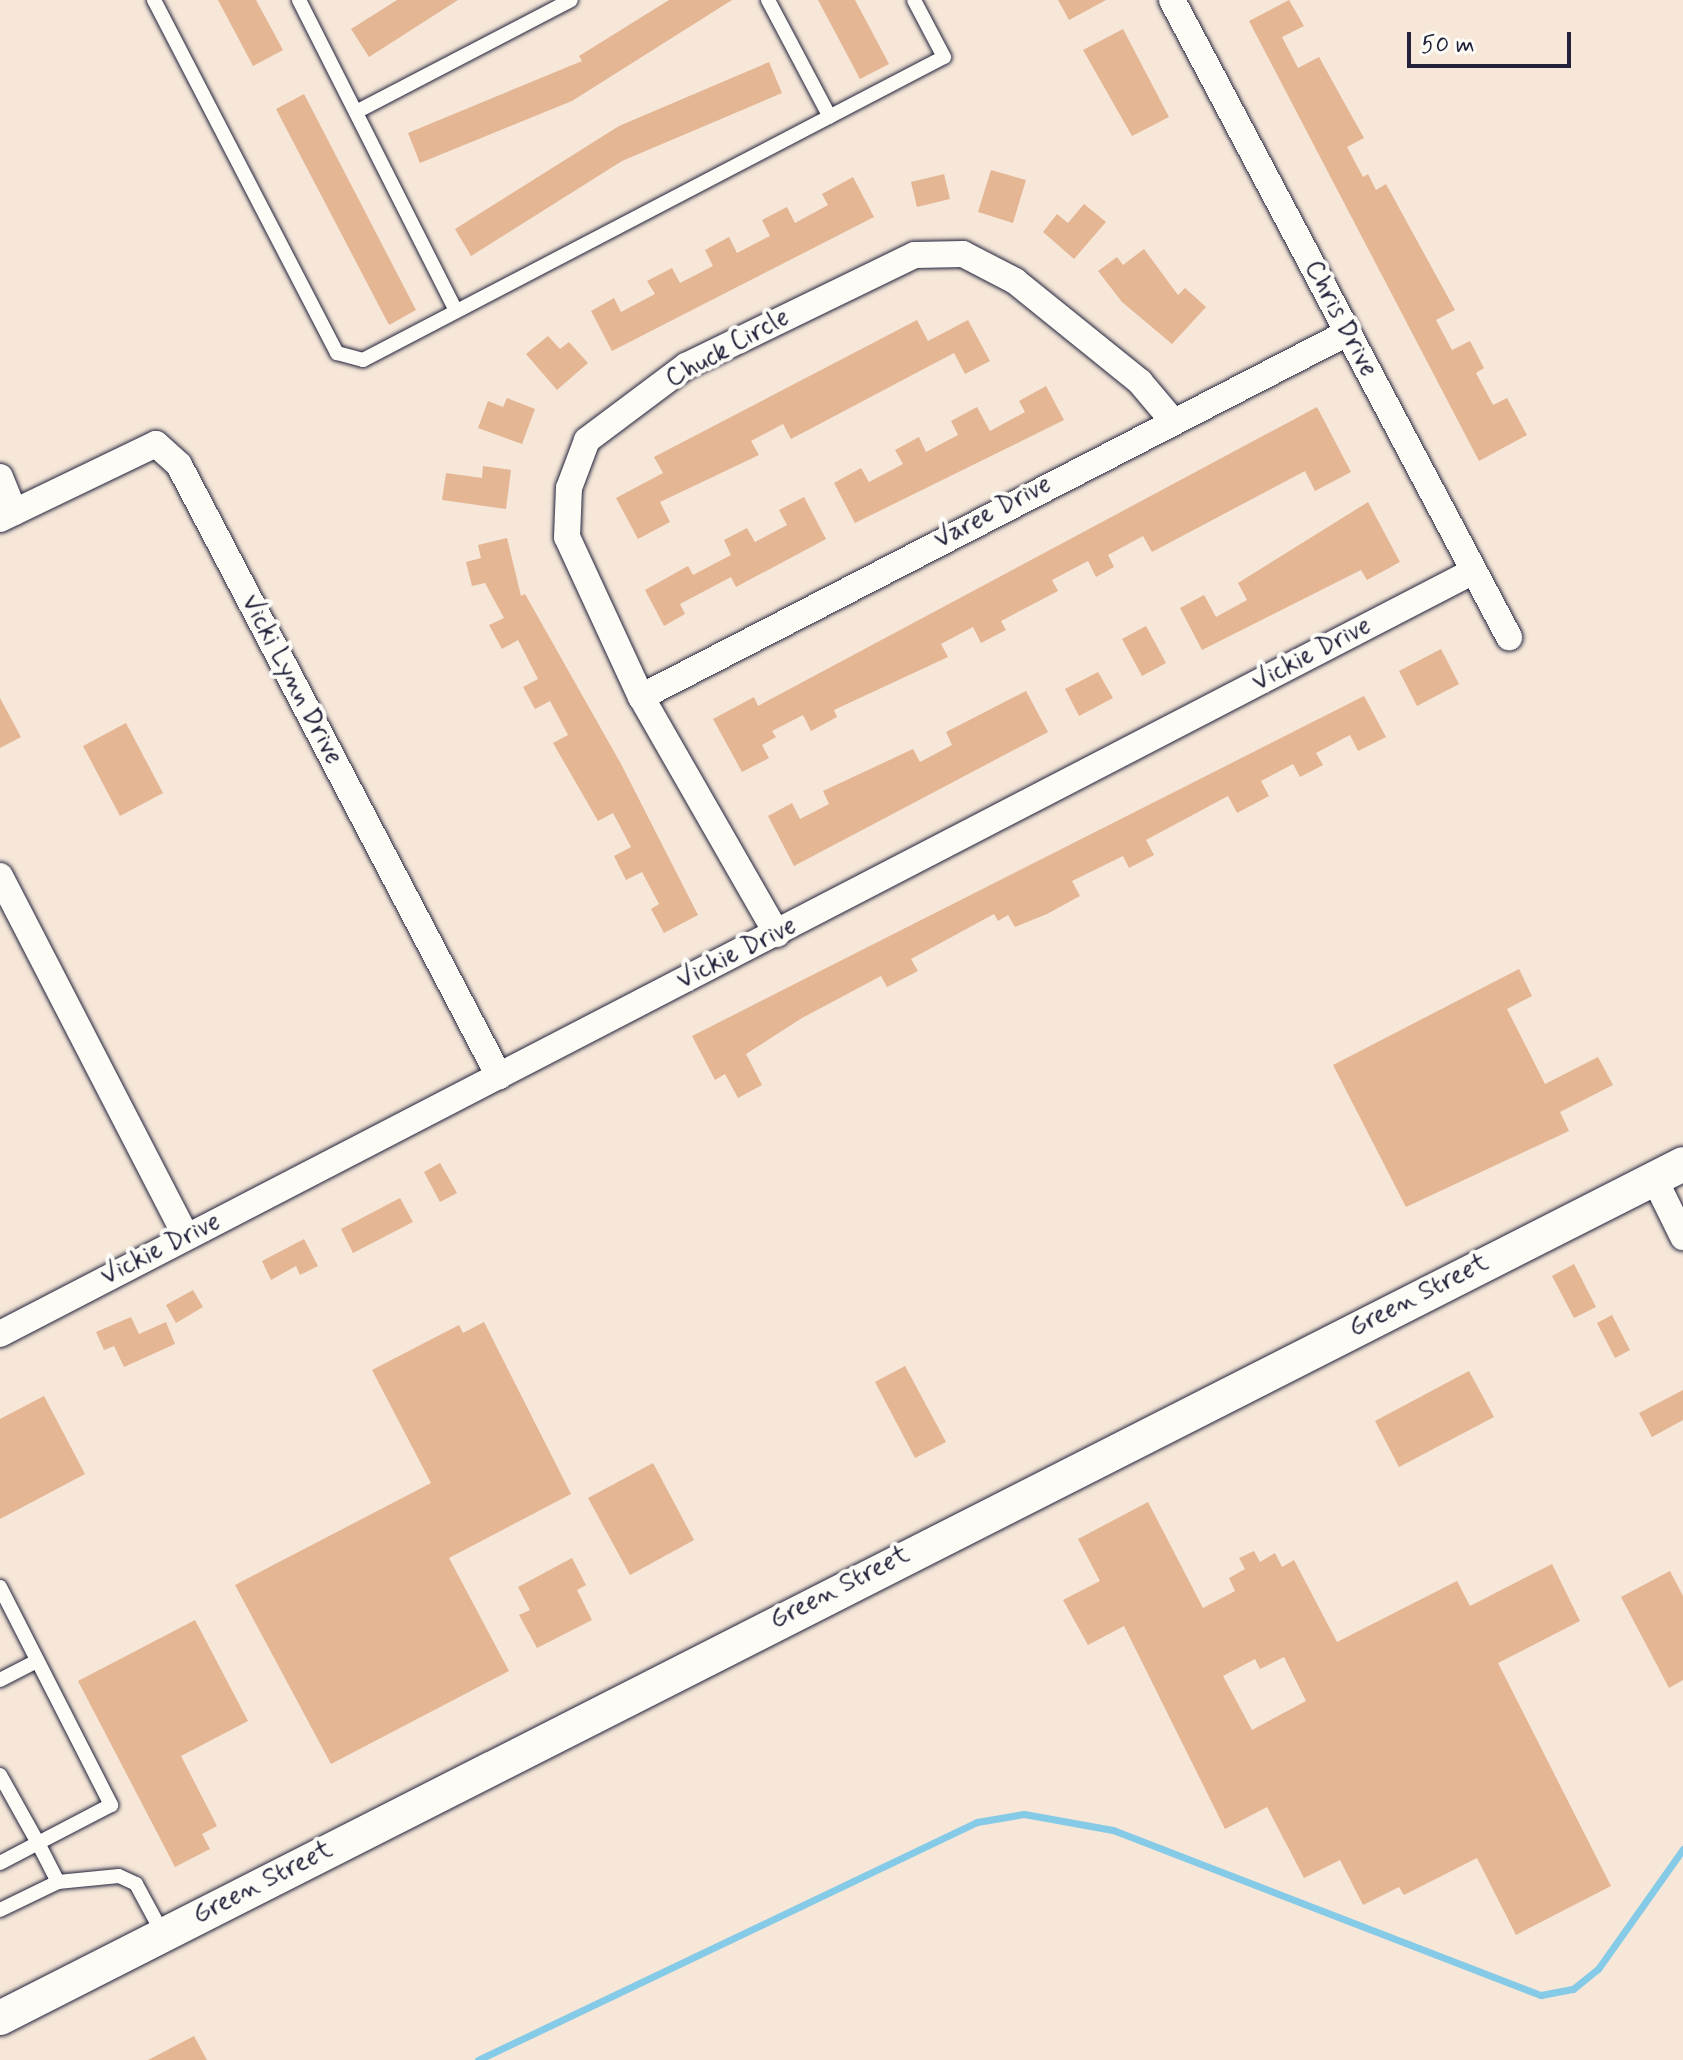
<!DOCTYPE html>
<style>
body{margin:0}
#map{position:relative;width:1683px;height:2060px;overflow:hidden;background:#f6e7d9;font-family:Mynerve,sans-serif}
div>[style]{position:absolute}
.stream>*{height:7px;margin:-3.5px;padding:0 3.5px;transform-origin:3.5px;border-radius:3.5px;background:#85cae6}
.building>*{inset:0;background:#e4b694}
.roads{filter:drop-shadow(0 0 2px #22223b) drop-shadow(0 0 2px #22223b)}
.service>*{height:14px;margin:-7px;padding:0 7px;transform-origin:7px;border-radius:7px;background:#fdfcf7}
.minor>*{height:26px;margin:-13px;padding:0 13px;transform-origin:13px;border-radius:13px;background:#fdfcf7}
.tertiary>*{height:34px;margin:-17px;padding:0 17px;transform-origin:17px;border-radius:17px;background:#fdfcf7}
span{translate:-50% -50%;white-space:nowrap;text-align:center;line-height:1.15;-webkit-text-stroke:8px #fdfcf7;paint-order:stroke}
.street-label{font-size:26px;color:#22223b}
.scale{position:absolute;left:1407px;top:32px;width:164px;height:36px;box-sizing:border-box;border:4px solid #22223b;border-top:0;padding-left:10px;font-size:24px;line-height:28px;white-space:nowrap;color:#22223b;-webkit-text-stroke:6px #fdfcf7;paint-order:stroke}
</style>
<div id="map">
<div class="stream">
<div style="left:478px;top:2060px;width:553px;rotate:-25.5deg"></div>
<div style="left:977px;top:1822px;width:48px;rotate:-9.7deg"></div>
<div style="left:1024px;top:1814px;width:90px;rotate:10.2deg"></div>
<div style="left:1113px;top:1830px;width:459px;rotate:21.1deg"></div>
<div style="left:1541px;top:1995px;width:33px;rotate:-11deg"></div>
<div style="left:1573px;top:1989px;width:32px;rotate:-39deg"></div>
<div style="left:1598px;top:1969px;width:147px;rotate:-54.7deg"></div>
</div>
<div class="building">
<div style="clip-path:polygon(218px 0,256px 0,283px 50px,253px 66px)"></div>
<div style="clip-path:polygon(397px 0,458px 0,369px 57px,351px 29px)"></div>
<div style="clip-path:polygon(669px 0,732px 0,572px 101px,420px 163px,408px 133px,582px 61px,579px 56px)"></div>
<div style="clip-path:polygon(818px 0,855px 0,889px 64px,860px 79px)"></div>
<div style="clip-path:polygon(1058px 0,1106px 0,1069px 20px)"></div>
<div style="clip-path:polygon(1289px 0,1304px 26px,1282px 37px,1298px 68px,1319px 57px,1350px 113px,1364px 138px,1347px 147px,1363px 177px,1368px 174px,1376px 190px,1386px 184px,1455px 310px,1436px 320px,1452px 350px,1470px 341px,1484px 368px,1476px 373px,1493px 405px,1507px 398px,1527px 435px,1479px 461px,1249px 21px)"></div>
<div style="clip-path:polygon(1123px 29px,1169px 117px,1132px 136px,1083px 50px)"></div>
<div style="clip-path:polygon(769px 62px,782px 93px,622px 161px,471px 256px,455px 229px,619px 126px)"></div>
<div style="clip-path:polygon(304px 94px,416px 310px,389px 325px,276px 109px)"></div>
<div style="clip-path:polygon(991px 170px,1026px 180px,1013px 223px,978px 212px)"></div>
<div style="clip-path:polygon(944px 174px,950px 199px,917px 207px,911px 182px)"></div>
<div style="clip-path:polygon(853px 177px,874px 217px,612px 351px,591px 311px,614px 298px,621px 312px,655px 294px,647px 281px,672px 268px,680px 283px,713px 266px,705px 250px,729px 237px,737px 253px,770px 236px,762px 220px,787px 207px,795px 223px,828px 205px,822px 194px)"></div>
<div style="clip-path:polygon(1084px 204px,1106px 222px,1074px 259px,1043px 232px,1057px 214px,1068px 223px)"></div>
<div style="clip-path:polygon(1144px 249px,1178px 295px,1185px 288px,1206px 307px,1172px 344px,1122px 302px,1098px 271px,1117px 257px,1123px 265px)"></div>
<div style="clip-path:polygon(917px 320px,928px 341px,968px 320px,990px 361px,965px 374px,954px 353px,791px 439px,783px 424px,751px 441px,759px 455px,660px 502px,670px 522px,638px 539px,616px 498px,663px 473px,654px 457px)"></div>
<div style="clip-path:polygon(548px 336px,560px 349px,569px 342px,588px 363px,557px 390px,526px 354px)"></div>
<div style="clip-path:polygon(1046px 386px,1064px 420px,855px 523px,834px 483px,861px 468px,869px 482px,903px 464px,895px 450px,919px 437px,926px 452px,958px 435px,951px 421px,977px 407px,990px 431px,1025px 412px,1019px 401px)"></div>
<div style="clip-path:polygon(507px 398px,535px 409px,522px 444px,478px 428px,488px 401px,503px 407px)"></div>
<div style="clip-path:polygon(1317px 407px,1351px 472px,1315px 491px,1305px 471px,1152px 552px,1143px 536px,1108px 555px,1114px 567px,1096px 577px,1088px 561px,1052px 580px,1058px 591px,1001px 621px,1006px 630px,981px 643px,973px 627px,941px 644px,948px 657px,834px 710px,837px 717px,811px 731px,803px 715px,772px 731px,776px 737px,762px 745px,769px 758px,742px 772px,713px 719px,754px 697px,758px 706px)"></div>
<div style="clip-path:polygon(483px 466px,511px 470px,506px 509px,442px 500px,446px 473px,482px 478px)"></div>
<div style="clip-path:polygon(804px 497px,826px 539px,736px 587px,731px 577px,680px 604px,685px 614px,664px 626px,645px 590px,688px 566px,693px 575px,731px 555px,724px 540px,747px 528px,755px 542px,787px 525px,779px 510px)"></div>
<div style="clip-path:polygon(1368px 502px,1400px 562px,1367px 580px,1361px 570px,1202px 650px,1180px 608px,1204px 595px,1216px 617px,1247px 600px,1238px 583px)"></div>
<div style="clip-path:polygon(507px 538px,521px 596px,525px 594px,621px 764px,698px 915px,664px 933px,651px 909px,659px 904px,642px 872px,626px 880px,614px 856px,631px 847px,613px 813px,598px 821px,553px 743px,568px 735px,550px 701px,535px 709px,523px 687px,538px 679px,518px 640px,502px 649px,489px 625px,504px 618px,485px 583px,472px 586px,466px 562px,481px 558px,478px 545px)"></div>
<div style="clip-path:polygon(1146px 626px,1166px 663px,1142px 676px,1122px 639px)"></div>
<div style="clip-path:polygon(1441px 649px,1459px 684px,1417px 706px,1399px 671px)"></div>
<div style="clip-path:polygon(1098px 672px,1113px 698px,1079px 716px,1065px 689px)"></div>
<div style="clip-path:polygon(1026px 691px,1048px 732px,794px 866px,768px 816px,792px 803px,800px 819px,829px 804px,823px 791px,913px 749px,920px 762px,952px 745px,946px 732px)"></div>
<div style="clip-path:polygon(1364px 696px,1386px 737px,1358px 751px,1350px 735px,1316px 753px,1323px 765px,1300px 777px,1293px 764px,1261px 781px,1269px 796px,1237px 813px,1228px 796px,1146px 840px,1154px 855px,1129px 868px,1123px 856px,1072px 881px,1080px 896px,1047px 914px,1015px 927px,1008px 915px,998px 921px,994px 914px,911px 959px,918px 971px,887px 987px,881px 976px,802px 1018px,746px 1054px,762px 1085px,738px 1098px,725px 1074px,715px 1080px,692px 1036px)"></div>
<div style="clip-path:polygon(0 698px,21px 737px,0 748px)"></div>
<div style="clip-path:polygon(126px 723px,163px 793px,120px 816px,83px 746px)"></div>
<div style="clip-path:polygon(1519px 969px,1532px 996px,1507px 1009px,1545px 1084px,1598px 1057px,1613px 1085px,1560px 1112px,1569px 1131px,1406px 1207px,1333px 1065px)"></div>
<div style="clip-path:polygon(440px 1163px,457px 1193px,440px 1202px,424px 1172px)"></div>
<div style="clip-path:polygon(400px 1198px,413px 1222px,353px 1253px,341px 1229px)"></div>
<div style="clip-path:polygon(304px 1239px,318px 1266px,300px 1275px,296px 1266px,271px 1280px,262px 1261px)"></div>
<div style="clip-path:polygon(1574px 1264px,1596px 1307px,1574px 1318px,1552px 1276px)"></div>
<div style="clip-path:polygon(193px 1290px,203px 1307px,176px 1323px,166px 1305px)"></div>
<div style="clip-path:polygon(1612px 1315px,1630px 1350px,1615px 1358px,1597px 1323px)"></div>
<div style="clip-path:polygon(131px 1317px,139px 1334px,166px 1322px,175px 1344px,124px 1367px,114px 1346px,104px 1350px,96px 1332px)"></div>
<div style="clip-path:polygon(484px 1322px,571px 1494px,449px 1558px,509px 1671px,331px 1764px,235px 1585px,431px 1483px,372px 1370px,459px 1325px,463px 1333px)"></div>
<div style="clip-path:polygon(905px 1366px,946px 1442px,915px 1458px,875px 1382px)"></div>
<div style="clip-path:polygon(1469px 1371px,1494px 1417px,1399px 1467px,1375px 1421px)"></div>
<div style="clip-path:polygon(1683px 1390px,1683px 1420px,1652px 1437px,1639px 1413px)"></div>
<div style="clip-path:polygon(44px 1396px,85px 1474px,0 1519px,0 1419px)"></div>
<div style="clip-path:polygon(653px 1463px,694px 1540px,630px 1575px,588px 1498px)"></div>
<div style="clip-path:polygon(evenodd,1148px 1502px,1203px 1608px,1235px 1591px,1229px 1578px,1245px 1569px,1239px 1558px,1254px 1551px,1260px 1562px,1275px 1553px,1282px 1567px,1294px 1560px,1337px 1642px,1457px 1581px,1470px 1606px,1552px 1564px,1580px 1621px,1498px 1663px,1611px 1886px,1516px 1935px,1477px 1858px,1404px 1895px,1399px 1887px,1363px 1905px,1340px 1860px,1304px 1878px,1267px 1807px,1225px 1829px,1124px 1626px,1088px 1645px,1063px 1600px,1100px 1581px,1078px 1539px,1148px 1502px,1284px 1657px,1306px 1701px,1252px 1730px,1223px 1676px,1255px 1659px,1260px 1669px,1284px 1657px)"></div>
<div style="clip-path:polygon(572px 1558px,586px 1585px,577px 1590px,592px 1620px,537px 1648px,519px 1615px,530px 1610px,518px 1587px)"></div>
<div style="clip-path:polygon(1670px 1571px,1683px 1596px,1683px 1680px,1669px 1688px,1621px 1597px)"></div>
<div style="clip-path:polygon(195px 1620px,248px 1721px,181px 1756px,217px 1826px,202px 1834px,210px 1849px,175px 1867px,78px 1681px)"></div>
<div style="clip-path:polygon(194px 2036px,207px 2060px,148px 2060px)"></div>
</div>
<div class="roads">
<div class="service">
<div style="left:154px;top:0;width:398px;rotate:62.6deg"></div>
<div style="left:337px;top:353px;width:27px;rotate:15deg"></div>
<div style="left:363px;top:360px;width:655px;rotate:-27.54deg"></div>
<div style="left:944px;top:57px;width:64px;rotate:-117.8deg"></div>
<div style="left:299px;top:0;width:348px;rotate:63.2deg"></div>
<div style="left:768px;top:0;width:132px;rotate:62.1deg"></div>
<div style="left:356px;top:112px;width:242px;rotate:-27.5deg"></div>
<div style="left:0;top:1587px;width:245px;rotate:63deg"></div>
<div style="left:111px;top:1805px;width:82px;rotate:152.5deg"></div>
<div style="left:38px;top:1843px;width:78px;rotate:-119.2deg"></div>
<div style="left:0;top:1680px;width:42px;rotate:-27.2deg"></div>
<div style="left:0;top:1863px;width:43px;rotate:-27.8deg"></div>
<div style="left:38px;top:1843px;width:44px;rotate:62.9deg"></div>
<div style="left:58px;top:1882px;width:61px;rotate:-5.6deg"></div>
<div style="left:119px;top:1876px;width:19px;rotate:25deg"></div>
<div style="left:136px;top:1884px;width:57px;rotate:61.6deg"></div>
<div style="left:0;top:1910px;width:64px;rotate:-25.8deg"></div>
</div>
<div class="minor">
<div style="left:1172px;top:0;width:721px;rotate:62.12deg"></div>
<div style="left:0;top:477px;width:38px;rotate:68deg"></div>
<div style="left:0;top:519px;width:173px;rotate:-25.7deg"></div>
<div style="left:156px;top:444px;width:31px;rotate:42deg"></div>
<div style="left:179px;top:465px;width:690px;rotate:62.36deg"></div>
<div style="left:641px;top:697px;width:794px;rotate:-27.27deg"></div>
<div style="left:0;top:876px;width:406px;rotate:62.7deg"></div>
<div style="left:777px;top:934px;width:273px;rotate:-119.8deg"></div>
<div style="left:641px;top:697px;width:176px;rotate:-114.8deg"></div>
<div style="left:567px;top:537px;width:49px;rotate:-87.7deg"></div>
<div style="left:569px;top:488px;width:51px;rotate:-69.4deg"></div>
<div style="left:587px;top:440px;width:124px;rotate:-36.8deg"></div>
<div style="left:686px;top:366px;width:254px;rotate:-25.9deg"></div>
<div style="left:915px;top:255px;width:48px;rotate:-1.2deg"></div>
<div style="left:963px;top:254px;width:59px;rotate:27.4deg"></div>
<div style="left:1015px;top:281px;width:161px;rotate:38.9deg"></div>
<div style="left:1140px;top:382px;width:50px;rotate:49.9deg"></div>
<div style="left:1654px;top:1178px;width:66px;rotate:63.8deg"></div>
<div style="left:0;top:1334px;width:1658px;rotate:-27.37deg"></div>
</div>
<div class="tertiary">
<div style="left:0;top:2018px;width:1887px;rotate:-26.9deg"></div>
</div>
</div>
<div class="street-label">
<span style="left:1340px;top:319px;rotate:62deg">Chris Drive</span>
<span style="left:728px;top:349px;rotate:-29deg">Chuck Circle</span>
<span style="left:993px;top:513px;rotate:-28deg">Varee Drive</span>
<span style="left:1312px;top:655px;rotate:-28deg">Vickie Drive</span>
<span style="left:291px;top:680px;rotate:62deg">Vicki Lynn Drive</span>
<span style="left:737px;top:954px;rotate:-27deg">Vickie Drive</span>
<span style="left:161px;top:1250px;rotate:-27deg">Vickie Drive</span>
<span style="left:1419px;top:1296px;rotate:-27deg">Green Street</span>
<span style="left:840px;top:1588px;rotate:-27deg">Green Street</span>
<span style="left:263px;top:1883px;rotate:-27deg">Green Street</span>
</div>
<div class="scale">50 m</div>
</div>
